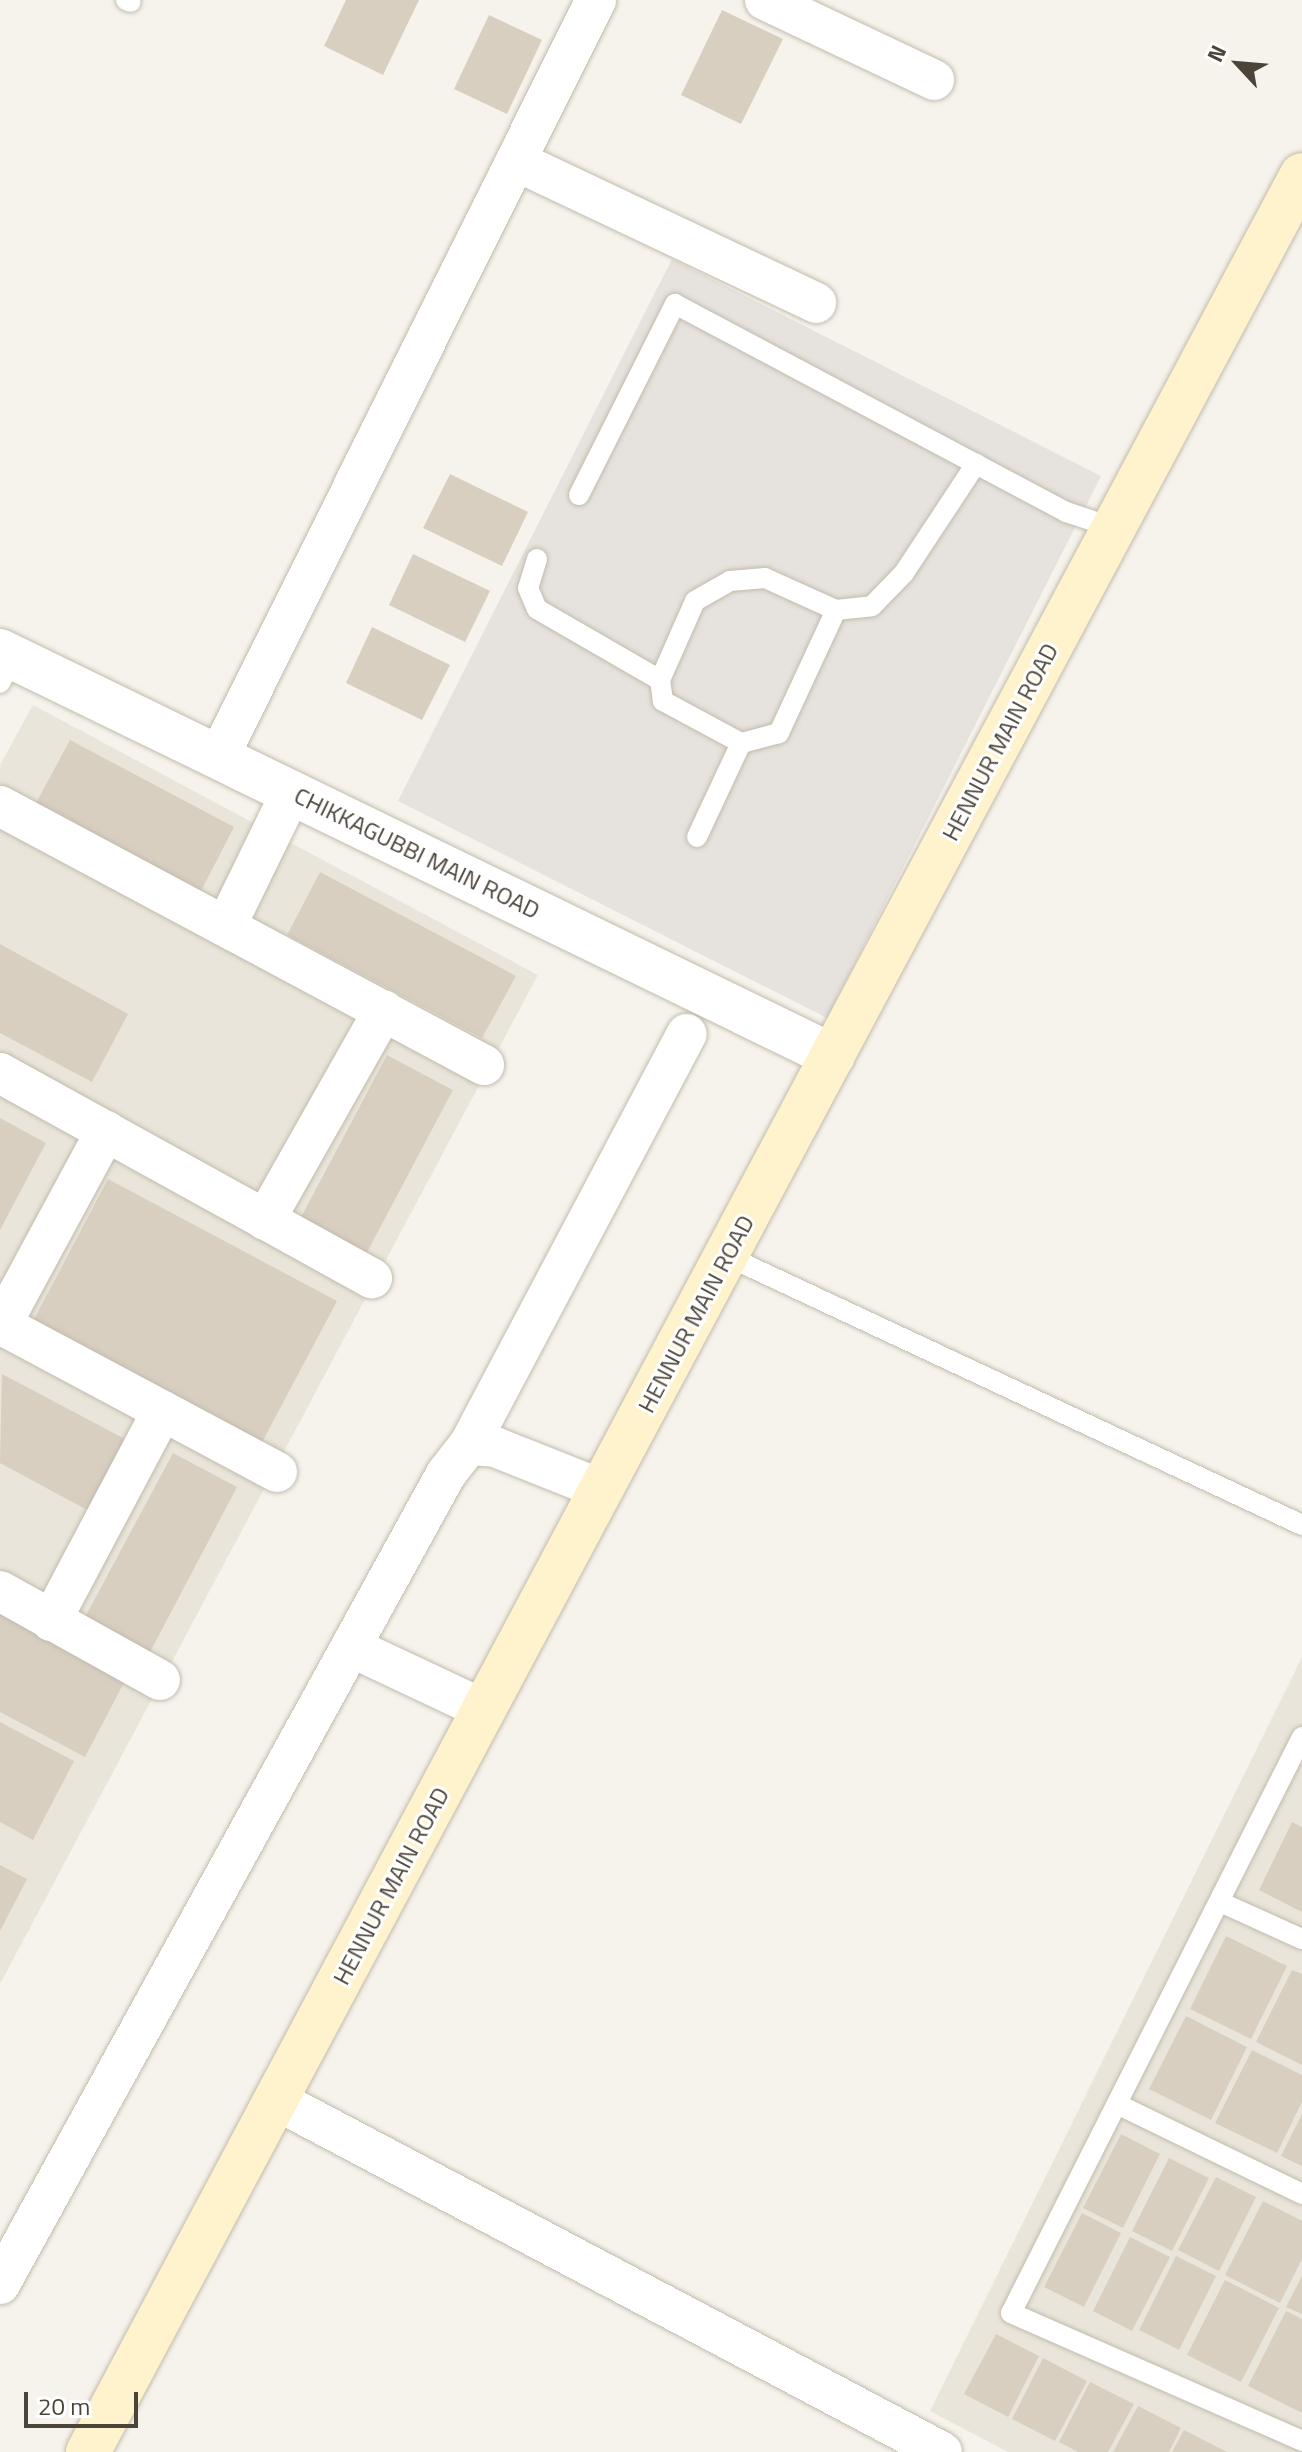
<!DOCTYPE html>
<style>
body{margin:0}
#map{position:relative;width:1302px;height:2452px;overflow:hidden;background:#f6f3ec;font-family:"Titillium Web",sans-serif}
div>[style]{position:absolute}
.residential>*{inset:0;background:#eae5da}
.industrial>*{inset:0;background:#e6e2dd}
.building>*{inset:0;background:#d8cfc1}
.roads{filter:drop-shadow(0 0 2px #c2bbae) drop-shadow(0 0 2px #c2bbae)}
.service>*{height:20px;margin:-10px;padding:0 10px;transform-origin:10px;border-radius:10px;background:#fff}
.minor>*{height:40px;margin:-20px;padding:0 20px;transform-origin:20px;border-radius:20px;background:#fff}
.tertiary>*{height:44px;margin:-22px;padding:0 22px;transform-origin:22px;border-radius:22px;background:#fff}
.secondary>*{height:44px;margin:-22px;padding:0 22px;transform-origin:22px;border-radius:22px;background:#fff3cd}
span{translate:-50% -50%;white-space:nowrap;text-align:center;line-height:1.15;-webkit-text-stroke:6px #fff;paint-order:stroke}
.street-label{font-size:24px;color:#4b4439}
.north{position:absolute;left:1198px;top:24px;width:80px;height:80px;-webkit-text-stroke:6px #fff;paint-order:stroke;rotate:296deg;font-size:22px;font-weight:700;line-height:32px;text-align:center;color:#4b4439}
.north::after{content:'';display:block;margin:auto;width:28px;height:36px;background:#4b4439;clip-path:polygon(50% 0,100% 100%,50% 72%,0 100%)}
.scale{position:absolute;left:24px;top:2392px;width:114px;height:36px;box-sizing:border-box;border:4px solid #4b4439;border-top:0;padding-left:10px;font-size:24px;line-height:28px;white-space:nowrap;color:#4b4439;-webkit-text-stroke:6px #fff;paint-order:stroke}
</style>
<div id="map">
<div class="residential">
<div style="clip-path:polygon(33px 705px,538px 975px,0 1984px,0 765px)"></div>
<div style="clip-path:polygon(1302px 1657px,1302px 2452px,1008px 2452px,930px 2411px)"></div>
</div>
<div class="industrial">
<div style="clip-path:polygon(672px 259px,1101px 476px,827px 1018px,398px 801px)"></div>
</div>
<div class="building">
<div style="clip-path:polygon(346px 0,419px 0,383px 75px,324px 46px)"></div>
<div style="clip-path:polygon(722px 10px,783px 39px,741px 124px,681px 95px)"></div>
<div style="clip-path:polygon(489px 15px,542px 40px,507px 114px,454px 89px)"></div>
<div style="clip-path:polygon(450px 474px,528px 512px,502px 566px,423px 528px)"></div>
<div style="clip-path:polygon(413px 554px,490px 591px,465px 642px,389px 605px)"></div>
<div style="clip-path:polygon(372px 627px,450px 665px,422px 720px,346px 683px)"></div>
<div style="clip-path:polygon(70px 740px,234px 827px,201px 891px,36px 803px)"></div>
<div style="clip-path:polygon(320px 872px,516px 976px,482px 1038px,287px 935px)"></div>
<div style="clip-path:polygon(0 944px,128px 1014px,92px 1082px,0 1033px)"></div>
<div style="clip-path:polygon(387px 1055px,453px 1090px,365px 1256px,299px 1221px)"></div>
<div style="clip-path:polygon(0 1118px,46px 1143px,0 1230px)"></div>
<div style="clip-path:polygon(108px 1179px,337px 1301px,259px 1448px,30px 1327px)"></div>
<div style="clip-path:polygon(2px 1374px,127px 1440px,89px 1511px,0 1463px)"></div>
<div style="clip-path:polygon(173px 1453px,237px 1487px,149px 1654px,84px 1619px)"></div>
<div style="clip-path:polygon(0 1612px,126px 1679px,85px 1757px,0 1712px)"></div>
<div style="clip-path:polygon(0 1722px,74px 1761px,33px 1840px,0 1822px)"></div>
<div style="clip-path:polygon(1292px 1822px,1302px 1827px,1302px 1912px,1259px 1890px)"></div>
<div style="clip-path:polygon(0 1865px,27px 1879px,0 1931px)"></div>
<div style="clip-path:polygon(1226px 1936px,1287px 1966px,1251px 2039px,1190px 2009px)"></div>
<div style="clip-path:polygon(1292px 1970px,1302px 1974px,1302px 2065px,1256px 2042px)"></div>
<div style="clip-path:polygon(1186px 2016px,1247px 2047px,1211px 2120px,1149px 2089px)"></div>
<div style="clip-path:polygon(1252px 2050px,1302px 2075px,1302px 2102px,1277px 2153px,1215px 2123px)"></div>
<div style="clip-path:polygon(1302px 2114px,1302px 2166px,1281px 2156px)"></div>
<div style="clip-path:polygon(1121px 2134px,1160px 2154px,1123px 2228px,1083px 2208px)"></div>
<div style="clip-path:polygon(1169px 2158px,1209px 2178px,1172px 2251px,1132px 2231px)"></div>
<div style="clip-path:polygon(1216px 2177px,1256px 2197px,1219px 2271px,1178px 2250px)"></div>
<div style="clip-path:polygon(1263px 2201px,1302px 2221px,1302px 2259px,1280px 2303px,1225px 2275px)"></div>
<div style="clip-path:polygon(1082px 2213px,1121px 2233px,1084px 2307px,1044px 2287px)"></div>
<div style="clip-path:polygon(1130px 2237px,1170px 2257px,1132px 2331px,1093px 2311px)"></div>
<div style="clip-path:polygon(1176px 2256px,1216px 2276px,1179px 2350px,1139px 2330px)"></div>
<div style="clip-path:polygon(1302px 2276px,1302px 2314px,1286px 2307px)"></div>
<div style="clip-path:polygon(1225px 2280px,1279px 2308px,1241px 2382px,1187px 2355px)"></div>
<div style="clip-path:polygon(1286px 2311px,1302px 2319px,1302px 2413px,1248px 2386px)"></div>
<div style="clip-path:polygon(996px 2334px,1039px 2356px,1008px 2417px,964px 2394px)"></div>
<div style="clip-path:polygon(1043px 2358px,1087px 2381px,1055px 2441px,1012px 2419px)"></div>
<div style="clip-path:polygon(1090px 2382px,1134px 2404px,1108px 2452px,1078px 2452px,1059px 2442px)"></div>
<div style="clip-path:polygon(1138px 2406px,1181px 2428px,1169px 2452px,1113px 2452px)"></div>
<div style="clip-path:polygon(1184px 2430px,1227px 2452px,1172px 2452px)"></div>
</div>
<div class="roads">
<div class="service">
<div style="left:126px;top:0;width:5px;rotate:22deg"></div>
<div style="left:579px;top:495px;width:214px;rotate:-63.3deg"></div>
<div style="left:675px;top:304px;width:443px;rotate:28deg"></div>
<div style="left:1066px;top:512px;width:51px;rotate:18.4deg"></div>
<div style="left:537px;top:559px;width:30px;rotate:107deg"></div>
<div style="left:528px;top:588px;width:23px;rotate:67deg"></div>
<div style="left:537px;top:609px;width:142px;rotate:30deg"></div>
<div style="left:836px;top:610px;width:136px;rotate:114.9deg"></div>
<div style="left:779px;top:733px;width:39px;rotate:165deg"></div>
<div style="left:741px;top:743px;width:89px;rotate:-151.7deg"></div>
<div style="left:663px;top:701px;width:21px;rotate:-98deg"></div>
<div style="left:660px;top:680px;width:86px;rotate:-66.1deg"></div>
<div style="left:695px;top:601px;width:40px;rotate:-29.7deg"></div>
<div style="left:730px;top:581px;width:35px;rotate:-5deg"></div>
<div style="left:765px;top:578px;width:78px;rotate:24.3deg"></div>
<div style="left:836px;top:610px;width:36px;rotate:-6deg"></div>
<div style="left:872px;top:606px;width:46px;rotate:-45.9deg"></div>
<div style="left:904px;top:573px;width:131px;rotate:-56.6deg"></div>
<div style="left:0;top:683px;width:31px;rotate:-61deg"></div>
<div style="left:697px;top:837px;width:104px;rotate:-64.9deg"></div>
<div style="left:727px;top:1256px;width:635px;rotate:25.07deg"></div>
<div style="left:1302px;top:1737px;width:645px;rotate:116.8deg"></div>
<div style="left:1011px;top:2313px;width:318px;rotate:23.7deg"></div>
<div style="left:1220px;top:1902px;width:90px;rotate:24.3deg"></div>
<div style="left:1117px;top:2104px;width:206px;rotate:25.9deg"></div>
</div>
<div class="minor">
<div style="left:765px;top:0;width:187px;rotate:25.3deg"></div>
<div style="left:516px;top:161px;width:332px;rotate:25.3deg"></div>
<div style="left:219px;top:756px;width:845px;rotate:-63.5deg"></div>
<div style="left:0;top:806px;width:549px;rotate:28.15deg"></div>
<div style="left:227px;top:924px;width:148px;rotate:-64deg"></div>
<div style="left:0;top:1073px;width:425px;rotate:28.9deg"></div>
<div style="left:265px;top:1220px;width:241px;rotate:-60.5deg"></div>
<div style="left:0;top:1324px;width:314px;rotate:28.1deg"></div>
<div style="left:0;top:1327px;width:223px;rotate:-61.6deg"></div>
<div style="left:469px;top:1445px;width:465px;rotate:-62.1deg"></div>
<div style="left:0;top:1591px;width:183px;rotate:29.1deg"></div>
<div style="left:51px;top:1621px;width:238px;rotate:-62.1deg"></div>
<div style="left:351px;top:1647px;width:148px;rotate:25.2deg"></div>
<div style="left:276px;top:2100px;width:753px;rotate:27.86deg"></div>
<div style="left:0;top:2284px;width:925px;rotate:-61.16deg"></div>
<div style="left:446px;top:1474px;width:37px;rotate:-52deg"></div>
<div style="left:469px;top:1445px;width:26px;rotate:4deg"></div>
<div style="left:495px;top:1447px;width:116px;rotate:21.7deg"></div>
</div>
<div class="tertiary">
<div style="left:0;top:651px;width:926px;rotate:25.93deg"></div>
</div>
<div class="secondary">
<div style="left:88px;top:2452px;width:2580px;rotate:-61.94deg"></div>
</div>
</div>
<div class="street-label">
<span style="left:1000px;top:742px;rotate:-62deg">HENNUR MAIN ROAD</span>
<span style="left:417px;top:853px;rotate:26deg">CHIKKAGUBBI MAIN ROAD</span>
<span style="left:696px;top:1314px;rotate:-62deg">HENNUR MAIN ROAD</span>
<span style="left:391px;top:1886px;rotate:-62deg">HENNUR MAIN ROAD</span>
</div>
<div class="north">N</div>
<div class="scale">20 m</div>
</div>
